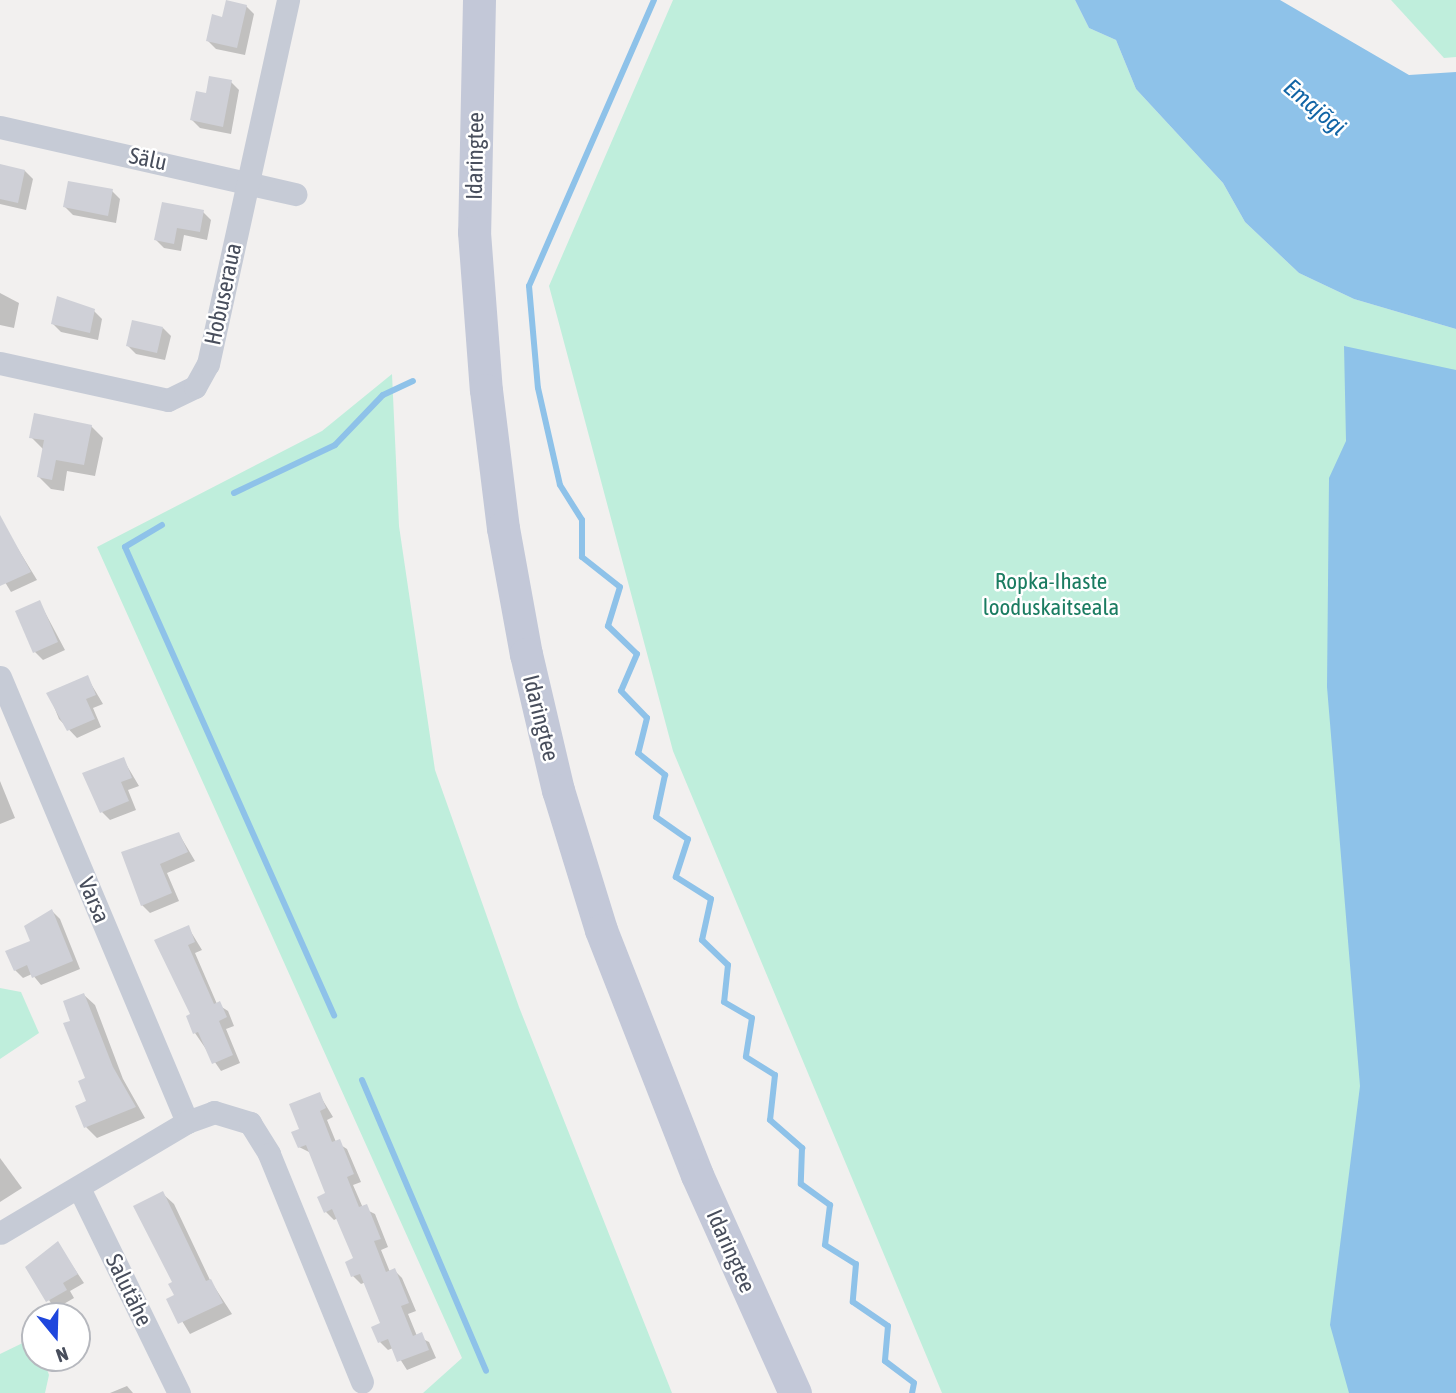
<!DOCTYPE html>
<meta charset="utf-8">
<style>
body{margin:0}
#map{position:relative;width:1456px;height:1393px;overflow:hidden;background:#f2f0ef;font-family:"Asap Condensed",sans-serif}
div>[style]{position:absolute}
.green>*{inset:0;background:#bfeedc}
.water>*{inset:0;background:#8ec2e9}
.shadow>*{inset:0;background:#0003}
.stream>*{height:6px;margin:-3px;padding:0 3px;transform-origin:3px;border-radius:3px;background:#8ec2e9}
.building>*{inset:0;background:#cfd0d7}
.street>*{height:23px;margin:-11.5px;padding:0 11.5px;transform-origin:11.5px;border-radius:11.5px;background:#c6cbd6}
.secondary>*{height:33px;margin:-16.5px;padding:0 16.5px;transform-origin:16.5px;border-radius:16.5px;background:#c3c8d8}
span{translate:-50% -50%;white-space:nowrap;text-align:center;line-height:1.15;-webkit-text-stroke:5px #fff;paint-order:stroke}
.street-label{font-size:23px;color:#484e5c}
.park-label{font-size:23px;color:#1a7c61}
.water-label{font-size:24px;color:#1165a6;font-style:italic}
.north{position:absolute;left:21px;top:1302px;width:70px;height:70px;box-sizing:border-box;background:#fff;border:2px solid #b6b8be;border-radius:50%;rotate:161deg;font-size:19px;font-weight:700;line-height:28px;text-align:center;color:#484e5c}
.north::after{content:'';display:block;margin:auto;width:24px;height:32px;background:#1f47dd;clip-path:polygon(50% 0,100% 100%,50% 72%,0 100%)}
</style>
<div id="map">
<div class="green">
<div style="clip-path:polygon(673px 0,1075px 0,1089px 28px,1116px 40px,1136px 89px,1223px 183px,1245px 222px,1299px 273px,1354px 299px,1456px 329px,1456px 1393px,942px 1393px,673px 751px,549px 286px)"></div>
<div style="clip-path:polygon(1391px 0,1456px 0,1456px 57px,1444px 58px)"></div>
<div style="clip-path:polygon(392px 374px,399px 526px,435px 770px,519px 1007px,672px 1393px,423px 1393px,462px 1358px,97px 547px,322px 431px)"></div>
<div style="clip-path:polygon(0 988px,21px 992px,39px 1033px,0 1059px)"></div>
<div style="clip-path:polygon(35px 1337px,35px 1358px,43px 1358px,49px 1375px,45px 1393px,0 1393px,0 1354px)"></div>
</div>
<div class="water">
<div style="clip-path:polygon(1075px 0,1280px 0,1409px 75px,1456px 72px,1456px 329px,1354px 299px,1299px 273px,1245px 222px,1223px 183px,1136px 89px,1116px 40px,1089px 28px)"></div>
<div style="clip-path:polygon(1344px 346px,1456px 370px,1456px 1393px,1349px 1393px,1330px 1325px,1360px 1086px,1327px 687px,1329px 478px,1346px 441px)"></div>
</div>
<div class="shadow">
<div style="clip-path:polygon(246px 6px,254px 14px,245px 55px,216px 49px,208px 41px,223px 19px)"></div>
<div style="clip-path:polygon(231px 82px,239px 90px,231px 134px,200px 128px,192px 120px,207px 95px)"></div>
<div style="clip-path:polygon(0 166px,25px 171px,33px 179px,26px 210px,0 204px)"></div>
<div style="clip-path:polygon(112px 191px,120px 199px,116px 223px,73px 215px,65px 207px)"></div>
<div style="clip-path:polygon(203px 212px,211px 220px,207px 240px,184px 235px,181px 251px,164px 248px,156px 240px)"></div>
<div style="clip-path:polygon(0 293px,19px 303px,14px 328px,0 325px)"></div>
<div style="clip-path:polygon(94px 311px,102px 319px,98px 340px,61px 332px,53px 324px)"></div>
<div style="clip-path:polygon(163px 328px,171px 336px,165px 360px,136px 354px,128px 346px)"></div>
<div style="clip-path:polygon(91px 426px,103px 438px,95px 476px,67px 471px,64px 491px,51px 489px,39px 477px,44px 450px,31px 437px)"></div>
<div style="clip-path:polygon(4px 526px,37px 580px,11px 592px,0 574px)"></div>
<div style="clip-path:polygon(40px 603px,65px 650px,43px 660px,35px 652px)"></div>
<div style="clip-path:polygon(87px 677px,103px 704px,93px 708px,101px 727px,77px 738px,59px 719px,49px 694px)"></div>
<div style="clip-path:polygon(123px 759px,139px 786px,128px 790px,136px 810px,110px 820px,102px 812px)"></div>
<div style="clip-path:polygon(0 781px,15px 818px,0 824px)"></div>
<div style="clip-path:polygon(179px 834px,195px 861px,167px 873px,179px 901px,150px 913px,142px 905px,123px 853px)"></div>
<div style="clip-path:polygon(52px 911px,60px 919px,80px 969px,41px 985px,32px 974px,23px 978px,15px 970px)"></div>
<div style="clip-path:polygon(188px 927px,202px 950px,195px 953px,217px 1004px,228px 1011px,234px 1026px,226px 1029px,240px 1063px,221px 1071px,195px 1033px,193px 1015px,157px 941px)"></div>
<div style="clip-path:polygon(84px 995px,95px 1005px,123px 1079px,145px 1118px,97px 1138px,86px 1127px,87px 1079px,73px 1022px)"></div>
<div style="clip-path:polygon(319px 1094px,333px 1117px,327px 1120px,336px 1142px,347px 1149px,361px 1182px,353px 1185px,363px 1208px,375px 1214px,388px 1247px,381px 1250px,390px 1272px,394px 1270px,402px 1278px,416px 1311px,408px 1314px,417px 1336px,429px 1342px,436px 1358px,407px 1370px,393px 1348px,388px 1350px,380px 1342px,383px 1324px,366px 1282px,361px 1284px,353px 1276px,347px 1263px,355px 1259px,338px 1218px,334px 1220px,326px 1212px,328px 1194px,311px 1153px,299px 1147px,301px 1130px)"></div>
<div style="clip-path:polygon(0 1158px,22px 1188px,0 1202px)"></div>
<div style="clip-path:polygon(163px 1194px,174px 1204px,210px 1280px,232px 1314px,190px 1334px,169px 1300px,176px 1296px)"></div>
<div style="clip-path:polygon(58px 1244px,84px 1283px,70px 1291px,74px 1298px,55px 1309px,27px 1267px)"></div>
<div style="clip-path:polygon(127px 1386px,133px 1393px,110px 1393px)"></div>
</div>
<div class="stream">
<div style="left:654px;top:0;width:312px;rotate:113.6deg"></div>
<div style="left:529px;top:286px;width:102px;rotate:85deg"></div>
<div style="left:538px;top:388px;width:99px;rotate:77.2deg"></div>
<div style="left:560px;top:485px;width:41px;rotate:57.8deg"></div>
<div style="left:582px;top:520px;width:37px;rotate:90deg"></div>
<div style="left:582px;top:557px;width:48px;rotate:38.3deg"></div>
<div style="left:620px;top:587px;width:41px;rotate:107.1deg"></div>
<div style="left:608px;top:626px;width:40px;rotate:44deg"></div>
<div style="left:637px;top:654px;width:40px;rotate:113.4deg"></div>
<div style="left:621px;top:691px;width:37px;rotate:46deg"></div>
<div style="left:647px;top:718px;width:36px;rotate:104deg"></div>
<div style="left:638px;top:753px;width:35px;rotate:39deg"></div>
<div style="left:665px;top:775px;width:43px;rotate:102.1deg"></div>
<div style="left:656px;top:817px;width:39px;rotate:35deg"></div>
<div style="left:688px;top:839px;width:40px;rotate:108deg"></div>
<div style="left:676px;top:877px;width:41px;rotate:32.2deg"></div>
<div style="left:711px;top:899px;width:42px;rotate:102.4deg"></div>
<div style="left:702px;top:940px;width:36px;rotate:44deg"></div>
<div style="left:728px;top:965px;width:37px;rotate:96deg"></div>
<div style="left:724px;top:1002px;width:32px;rotate:30deg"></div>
<div style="left:752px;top:1018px;width:39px;rotate:99deg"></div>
<div style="left:746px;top:1057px;width:34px;rotate:32deg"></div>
<div style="left:775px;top:1075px;width:45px;rotate:96.3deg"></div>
<div style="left:770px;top:1120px;width:43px;rotate:41.2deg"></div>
<div style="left:802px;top:1148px;width:36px;rotate:92deg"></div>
<div style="left:801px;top:1184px;width:36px;rotate:36deg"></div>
<div style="left:830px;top:1205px;width:40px;rotate:97.1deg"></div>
<div style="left:825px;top:1245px;width:36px;rotate:32deg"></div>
<div style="left:856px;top:1264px;width:38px;rotate:95deg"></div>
<div style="left:853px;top:1302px;width:42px;rotate:34.4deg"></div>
<div style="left:888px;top:1326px;width:35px;rotate:95deg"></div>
<div style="left:885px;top:1361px;width:36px;rotate:37deg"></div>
<div style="left:914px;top:1383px;width:10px;rotate:101deg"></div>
<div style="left:234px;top:493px;width:112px;rotate:-25.4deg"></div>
<div style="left:335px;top:445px;width:69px;rotate:-46.2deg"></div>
<div style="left:383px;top:395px;width:33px;rotate:-25deg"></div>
<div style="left:162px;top:525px;width:43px;rotate:149.3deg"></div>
<div style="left:125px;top:547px;width:513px;rotate:65.94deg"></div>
<div style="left:362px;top:1080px;width:316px;rotate:66.9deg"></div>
</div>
<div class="building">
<div style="clip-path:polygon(226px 0,247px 5px,237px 48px,206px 41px,212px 14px,222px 17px)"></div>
<div style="clip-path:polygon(209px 76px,232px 80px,223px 127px,190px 120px,196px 91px,206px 93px)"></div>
<div style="clip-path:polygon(0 164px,25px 170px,18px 203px,0 199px)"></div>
<div style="clip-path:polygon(68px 181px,113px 189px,108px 216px,63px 207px)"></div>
<div style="clip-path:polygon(162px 202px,204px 210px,200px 232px,177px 228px,174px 244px,154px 240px)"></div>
<div style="clip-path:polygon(57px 296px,95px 309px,90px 333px,51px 324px)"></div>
<div style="clip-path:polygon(132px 320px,163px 327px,157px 353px,126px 346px)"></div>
<div style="clip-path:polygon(34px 413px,92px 425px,84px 465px,56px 460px,52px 480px,37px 477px,44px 440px,29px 438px)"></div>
<div style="clip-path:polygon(0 515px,31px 572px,0 586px)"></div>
<div style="clip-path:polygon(40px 600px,58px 642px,33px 653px,15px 611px)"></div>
<div style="clip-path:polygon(88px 675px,96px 695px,86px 699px,95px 719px,67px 731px,46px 693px)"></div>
<div style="clip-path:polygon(124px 757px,132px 778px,121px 782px,129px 801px,100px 813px,82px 773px)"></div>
<div style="clip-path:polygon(179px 832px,188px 852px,160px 864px,172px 893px,141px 906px,121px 852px)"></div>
<div style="clip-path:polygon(52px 909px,73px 961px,32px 978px,27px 965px,14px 971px,5px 951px,30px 941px,24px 926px)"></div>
<div style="clip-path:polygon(189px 925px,195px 942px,188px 945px,214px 1004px,220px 1001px,227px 1017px,219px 1021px,233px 1055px,212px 1064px,198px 1032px,193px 1034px,186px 1016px,190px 1014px,154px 940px)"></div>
<div style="clip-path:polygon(84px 993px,113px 1067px,136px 1107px,84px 1128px,75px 1106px,86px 1101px,78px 1081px,85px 1078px,63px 1023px,70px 1021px,63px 1001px)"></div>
<div style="clip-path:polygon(320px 1092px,326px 1108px,320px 1111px,332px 1142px,340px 1139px,354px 1174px,347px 1177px,359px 1207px,367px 1204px,381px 1239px,374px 1241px,386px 1272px,395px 1268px,409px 1303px,401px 1306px,413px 1336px,422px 1332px,429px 1350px,397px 1362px,388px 1339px,378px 1343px,371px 1327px,380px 1323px,360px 1274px,351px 1277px,345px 1262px,353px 1258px,332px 1209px,324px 1213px,317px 1197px,325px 1193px,306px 1145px,298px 1148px,291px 1132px,299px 1129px,289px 1104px)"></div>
<div style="clip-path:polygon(163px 1191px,206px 1281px,211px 1279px,223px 1303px,178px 1324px,166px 1299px,174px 1295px,168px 1284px,172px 1282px,133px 1206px)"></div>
<div style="clip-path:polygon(58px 1241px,78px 1274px,63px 1283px,67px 1290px,46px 1302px,25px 1267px)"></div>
</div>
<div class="street">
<div style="left:0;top:127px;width:303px;rotate:12.8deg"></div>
<div style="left:0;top:363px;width:172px;rotate:12.4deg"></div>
<div style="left:168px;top:400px;width:30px;rotate:-26deg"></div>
<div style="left:195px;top:387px;width:26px;rotate:-61deg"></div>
<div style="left:208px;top:364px;width:373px;rotate:-77.6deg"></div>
<div style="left:0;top:677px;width:483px;rotate:67.2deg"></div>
<div style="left:187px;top:1122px;width:217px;rotate:149.3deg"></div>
<div style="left:187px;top:1122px;width:29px;rotate:-20deg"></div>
<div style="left:214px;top:1112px;width:38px;rotate:17deg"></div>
<div style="left:250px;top:1123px;width:36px;rotate:58deg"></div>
<div style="left:269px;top:1154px;width:246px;rotate:67.8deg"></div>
<div style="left:79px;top:1188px;width:228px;rotate:64deg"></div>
</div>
<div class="secondary">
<div style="left:479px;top:0;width:232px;rotate:91.2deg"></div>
<div style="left:474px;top:232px;width:158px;rotate:85.7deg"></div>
<div style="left:486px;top:390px;width:139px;rotate:83deg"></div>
<div style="left:503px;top:528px;width:128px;rotate:79.7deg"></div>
<div style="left:526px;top:654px;width:140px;rotate:76.8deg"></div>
<div style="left:558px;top:790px;width:146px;rotate:72.9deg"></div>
<div style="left:601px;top:930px;width:263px;rotate:68.6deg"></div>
<div style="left:697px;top:1175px;width:239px;rotate:65.8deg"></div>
</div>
<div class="street-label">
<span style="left:475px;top:156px;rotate:-89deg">Idaringtee</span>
<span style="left:148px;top:159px;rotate:12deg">Sälu</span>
<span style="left:223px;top:294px;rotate:-78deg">Hobuseraua</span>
<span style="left:541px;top:718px;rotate:76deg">Idaringtee</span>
<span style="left:94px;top:900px;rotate:67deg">Varsa</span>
<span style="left:731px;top:1251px;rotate:66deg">Idaringtee</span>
<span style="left:129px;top:1290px;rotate:64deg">Salutähe</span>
</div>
<div class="park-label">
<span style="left:1051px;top:594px">Ropka-Ihaste<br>looduskaitseala</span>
</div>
<div class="water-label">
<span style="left:1315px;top:107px;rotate:40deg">Emajõgi</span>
</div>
<div class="north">N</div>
</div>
